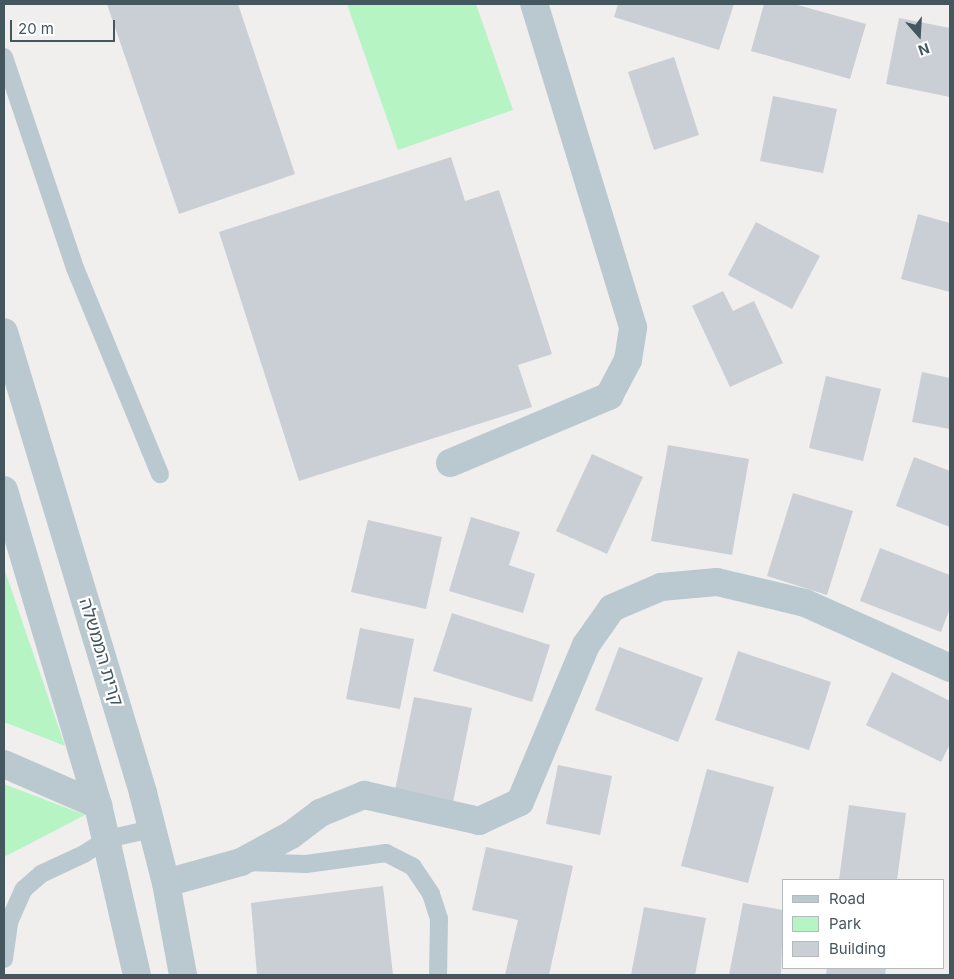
<!DOCTYPE html>
<meta charset="utf-8">
<style>
body{margin:0}
#map{position:relative;width:954px;height:979px;overflow:hidden;background:#f1eeee;font-family:Inter,"Noto Sans Hebrew",sans-serif}
div>[style]{position:absolute}
.green>*{inset:0;background:#b7f4c4}
.building>*{inset:0;background:#c9cfd4}
.lane>*{height:18px;margin:-9px;padding:0 9px;transform-origin:9px;border-radius:9px;background:#bac9cf}
.street>*{height:28px;margin:-14px;padding:0 14px;transform-origin:14px;border-radius:14px;background:#bac9cf}
span{translate:-50% -50%;white-space:nowrap;text-align:center;line-height:1.15;-webkit-text-stroke:4.5px #fff;paint-order:stroke}
.street-label{font-size:18px;color:#44565e}
.frame{position:absolute;inset:0;border:5px solid #44565e;pointer-events:none}
.legend{position:absolute;left:782px;top:879px;width:162px;height:90px;box-sizing:border-box;background:#fff;border:1px solid #b4bbbf;margin:0;padding:6px 9px;list-style:none;font-size:15px;color:#44565e}
.legend li{display:flex;align-items:center;gap:10px;height:25px}
.legend b{width:25px;border:1px solid #b4bbbf}
.north{position:absolute;left:894px;top:10px;width:50px;height:50px;-webkit-text-stroke:4px #fff;paint-order:stroke;rotate:161deg;font-size:14px;font-weight:700;line-height:20px;text-align:center;color:#44565e}
.north::after{content:'';display:block;margin:auto;width:18px;height:22px;background:#44565e;clip-path:polygon(50% 0,100% 100%,50% 72%,0 100%)}
.scale{position:absolute;left:10px;top:20px;width:105px;height:22px;box-sizing:border-box;border:2px solid #44565e;border-top:0;padding-left:6px;font-size:15px;line-height:18px;white-space:nowrap;color:#44565e;-webkit-text-stroke:4px #fff;paint-order:stroke}
</style>
<div id="map">
<div class="green">
<div style="clip-path:polygon(347px 4px,476px 4px,513px 110px,398px 150px)"></div>
<div style="clip-path:polygon(4px 568px,65px 746px,4px 722px)"></div>
<div style="clip-path:polygon(4px 784px,85px 815px,4px 857px)"></div>
</div>
<div class="building">
<div style="clip-path:polygon(107px 4px,238px 4px,295px 174px,179px 214px)"></div>
<div style="clip-path:polygon(618px 4px,734px 4px,719px 50px,614px 17px)"></div>
<div style="clip-path:polygon(764px 4px,794px 4px,866px 24px,850px 79px,751px 51px)"></div>
<div style="clip-path:polygon(899px 18px,950px 28px,950px 97px,886px 84px)"></div>
<div style="clip-path:polygon(674px 57px,699px 135px,654px 150px,628px 72px)"></div>
<div style="clip-path:polygon(773px 96px,837px 109px,823px 173px,760px 161px)"></div>
<div style="clip-path:polygon(451px 157px,465px 201px,499px 190px,552px 354px,518px 365px,532px 407px,299px 481px,219px 232px)"></div>
<div style="clip-path:polygon(918px 214px,950px 223px,950px 292px,901px 279px)"></div>
<div style="clip-path:polygon(756px 222px,820px 256px,792px 309px,728px 275px)"></div>
<div style="clip-path:polygon(723px 291px,733px 311px,754px 301px,783px 363px,730px 387px,692px 306px)"></div>
<div style="clip-path:polygon(922px 372px,950px 378px,950px 429px,912px 422px)"></div>
<div style="clip-path:polygon(826px 376px,881px 389px,863px 461px,809px 448px)"></div>
<div style="clip-path:polygon(668px 445px,749px 459px,732px 555px,651px 541px)"></div>
<div style="clip-path:polygon(592px 454px,643px 477px,607px 554px,556px 531px)"></div>
<div style="clip-path:polygon(914px 457px,950px 471px,950px 527px,896px 506px)"></div>
<div style="clip-path:polygon(793px 493px,853px 511px,827px 595px,767px 576px)"></div>
<div style="clip-path:polygon(471px 517px,520px 532px,509px 565px,535px 574px,523px 613px,449px 591px)"></div>
<div style="clip-path:polygon(368px 520px,442px 537px,426px 609px,351px 592px)"></div>
<div style="clip-path:polygon(880px 548px,950px 575px,950px 608px,941px 632px,860px 601px)"></div>
<div style="clip-path:polygon(452px 613px,550px 645px,532px 702px,433px 671px)"></div>
<div style="clip-path:polygon(360px 628px,414px 639px,400px 709px,346px 699px)"></div>
<div style="clip-path:polygon(619px 647px,703px 678px,678px 742px,595px 710px)"></div>
<div style="clip-path:polygon(738px 651px,831px 682px,809px 750px,715px 720px)"></div>
<div style="clip-path:polygon(892px 672px,950px 701px,950px 744px,941px 762px,866px 725px)"></div>
<div style="clip-path:polygon(414px 697px,472px 708px,452px 807px,394px 795px)"></div>
<div style="clip-path:polygon(558px 765px,612px 776px,600px 835px,546px 824px)"></div>
<div style="clip-path:polygon(707px 769px,774px 787px,748px 883px,681px 866px)"></div>
<div style="clip-path:polygon(849px 805px,906px 813px,897px 880px,839px 880px)"></div>
<div style="clip-path:polygon(486px 847px,573px 866px,549px 975px,505px 975px,518px 920px,472px 910px)"></div>
<div style="clip-path:polygon(383px 886px,393px 975px,257px 975px,251px 903px)"></div>
<div style="clip-path:polygon(743px 903px,783px 910px,781px 975px,729px 975px)"></div>
<div style="clip-path:polygon(644px 907px,706px 918px,695px 975px,631px 975px)"></div>
<div style="clip-path:polygon(827px 968px,886px 968px,885px 975px,826px 975px)"></div>
</div>
<div class="lane">
<div style="left:4px;top:57px;width:223px;rotate:71.4deg"></div>
<div style="left:75px;top:268px;width:223px;rotate:67.6deg"></div>
<div style="left:244px;top:862px;width:62px;rotate:1.8deg"></div>
<div style="left:306px;top:864px;width:81px;rotate:-7.8deg"></div>
<div style="left:386px;top:853px;width:30px;rotate:27deg"></div>
<div style="left:413px;top:867px;width:32px;rotate:56deg"></div>
<div style="left:431px;top:894px;width:26px;rotate:72deg"></div>
<div style="left:439px;top:919px;width:56px;rotate:91deg"></div>
<div style="left:4px;top:959px;width:37px;rotate:-82deg"></div>
<div style="left:9px;top:922px;width:36px;rotate:-66deg"></div>
<div style="left:24px;top:889px;width:23px;rotate:-41deg"></div>
<div style="left:41px;top:874px;width:47px;rotate:-24.9deg"></div>
<div style="left:84px;top:854px;width:27px;rotate:-33deg"></div>
<div style="left:107px;top:839px;width:46px;rotate:-12.5deg"></div>
</div>
<div class="street">
<div style="left:4px;top:332px;width:481px;rotate:73.2deg"></div>
<div style="left:143px;top:793px;width:93px;rotate:75.7deg"></div>
<div style="left:166px;top:883px;width:94px;rotate:79.5deg"></div>
<div style="left:450px;top:463px;width:173px;rotate:-22.8deg"></div>
<div style="left:609px;top:396px;width:41px;rotate:-62.2deg"></div>
<div style="left:628px;top:360px;width:33px;rotate:-81deg"></div>
<div style="left:633px;top:327px;width:338px;rotate:-107deg"></div>
<div style="left:4px;top:490px;width:329px;rotate:73.4deg"></div>
<div style="left:98px;top:805px;width:174px;rotate:77.1deg"></div>
<div style="left:4px;top:764px;width:103px;rotate:23.6deg"></div>
<div style="left:166px;top:883px;width:78px;rotate:-15.6deg"></div>
<div style="left:241px;top:862px;width:57px;rotate:-28.4deg"></div>
<div style="left:291px;top:835px;width:36px;rotate:-37deg"></div>
<div style="left:320px;top:813px;width:48px;rotate:-22.2deg"></div>
<div style="left:364px;top:795px;width:118px;rotate:12.7deg"></div>
<div style="left:479px;top:821px;width:45px;rotate:-24.9deg"></div>
<div style="left:520px;top:802px;width:170px;rotate:-67.2deg"></div>
<div style="left:586px;top:645px;width:45px;rotate:-54.9deg"></div>
<div style="left:612px;top:608px;width:53px;rotate:-23.2deg"></div>
<div style="left:661px;top:587px;width:56px;rotate:-5.1deg"></div>
<div style="left:717px;top:582px;width:90px;rotate:13.4deg"></div>
<div style="left:805px;top:603px;width:159px;rotate:24.1deg"></div>
</div>
<div class="street-label">
<span style="left:101px;top:652px;rotate:73deg">קרית הממשלה</span>
</div>
<div class="frame"></div>
<ul class="legend">
<li><b style="height:6px;background:#bac9cf"></b>Road</li>
<li><b style="height:14px;background:#b7f4c4"></b>Park</li>
<li><b style="height:14px;background:#c9cfd4"></b>Building</li>
</ul>
<div class="north">N</div>
<div class="scale">20 m</div>
</div>
